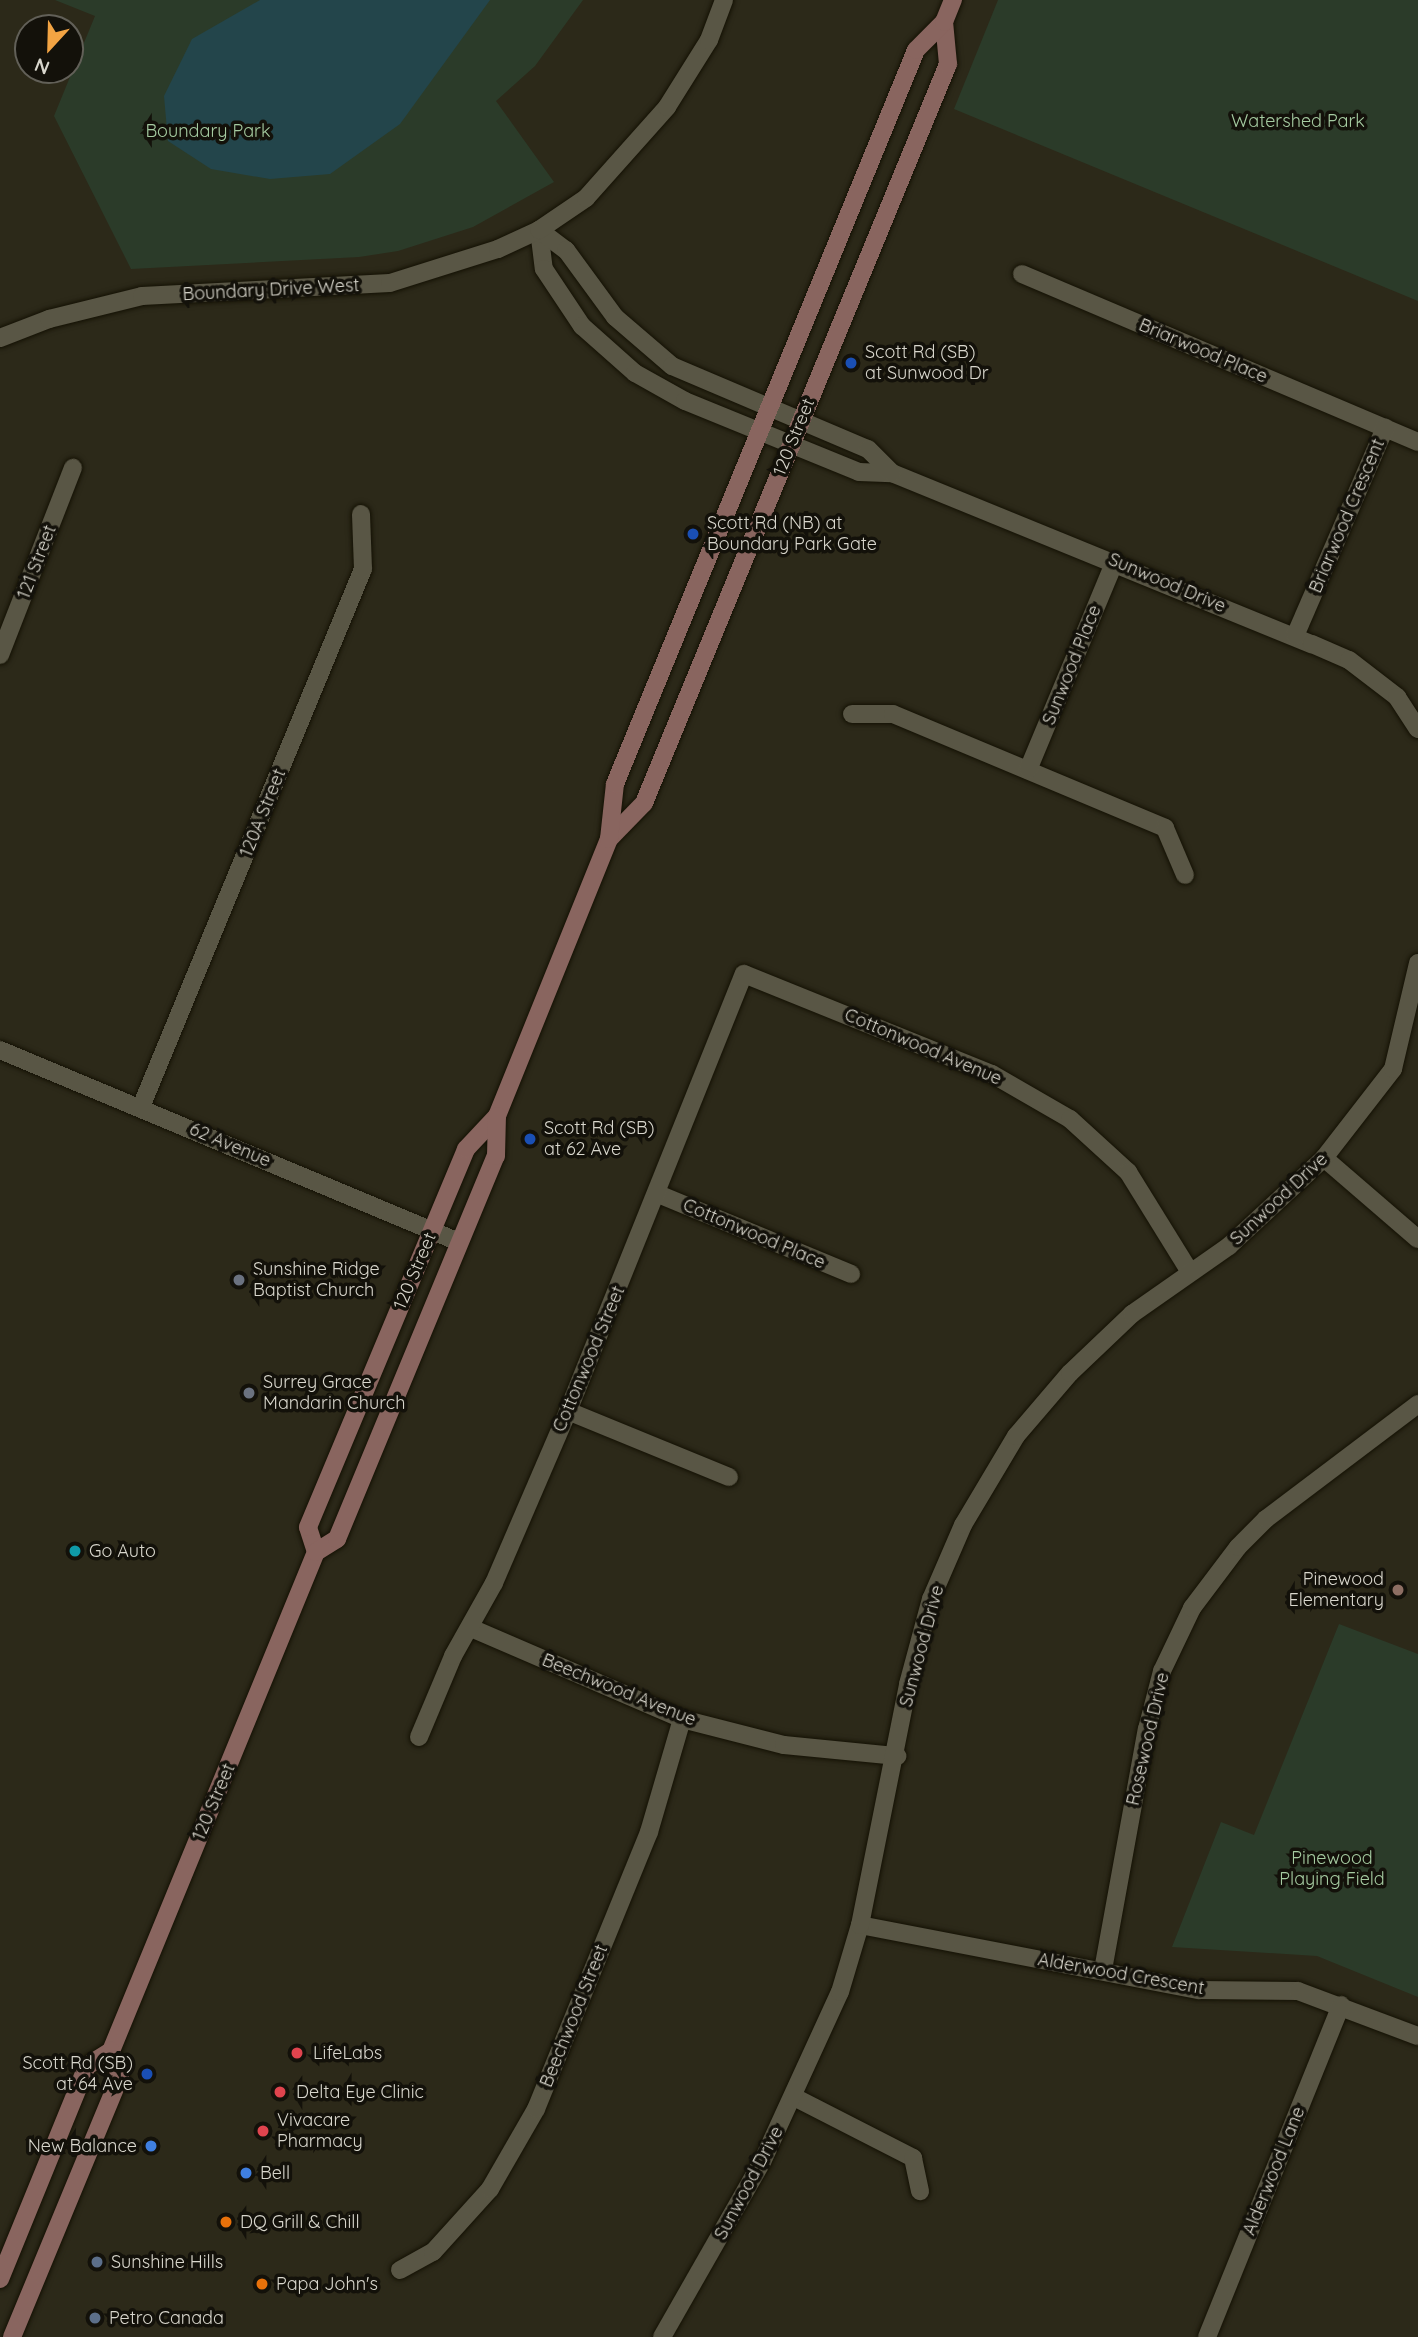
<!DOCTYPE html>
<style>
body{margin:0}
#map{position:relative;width:1418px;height:2337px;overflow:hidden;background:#2c2919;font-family:Quicksand,sans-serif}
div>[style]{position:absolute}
.green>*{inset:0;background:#2b3b29}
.water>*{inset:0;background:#23454b}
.roads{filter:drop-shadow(0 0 2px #141104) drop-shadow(0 0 2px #141104)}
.minor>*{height:18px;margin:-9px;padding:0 9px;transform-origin:9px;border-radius:9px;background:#595645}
.tertiary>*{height:18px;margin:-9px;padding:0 9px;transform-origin:9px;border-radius:9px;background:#595645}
.secondary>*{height:18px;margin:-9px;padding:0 9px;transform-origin:9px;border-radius:9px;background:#89655f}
.dots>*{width:19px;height:19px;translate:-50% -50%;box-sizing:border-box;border:4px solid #13110a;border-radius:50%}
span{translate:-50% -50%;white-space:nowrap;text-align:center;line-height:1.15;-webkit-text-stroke:7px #13110a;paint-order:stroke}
.park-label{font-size:18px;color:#a5cba1}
.street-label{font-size:18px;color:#d8d6cc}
.poi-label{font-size:18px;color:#d8d6cc}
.left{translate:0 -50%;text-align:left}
.right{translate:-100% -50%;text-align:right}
.north{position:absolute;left:14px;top:14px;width:70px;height:70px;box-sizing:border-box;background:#13110a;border:2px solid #626058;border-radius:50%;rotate:202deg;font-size:19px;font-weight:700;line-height:28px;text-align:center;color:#d8d6cc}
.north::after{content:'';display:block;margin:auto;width:24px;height:32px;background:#f3a443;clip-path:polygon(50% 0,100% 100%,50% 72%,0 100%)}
</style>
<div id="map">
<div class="green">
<div style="clip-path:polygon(55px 0,583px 0,535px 66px,496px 101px,554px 182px,473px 227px,398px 251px,359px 257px,131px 269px,54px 116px,95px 16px)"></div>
<div style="clip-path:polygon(998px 0,1418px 0,1418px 301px,954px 109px)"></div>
<div style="clip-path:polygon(1339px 1624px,1418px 1654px,1418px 1997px,1317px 1956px,1172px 1947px,1221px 1822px,1254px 1835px)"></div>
</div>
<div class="water">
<div style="clip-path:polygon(260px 0,490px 0,400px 124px,330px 174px,270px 179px,211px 169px,168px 141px,164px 96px,192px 39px)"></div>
</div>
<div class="roads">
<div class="minor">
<div style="left:539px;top:230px;width:39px;rotate:83deg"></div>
<div style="left:544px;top:269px;width:69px;rotate:56.3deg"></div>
<div style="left:582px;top:326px;width:71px;rotate:41.6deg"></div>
<div style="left:635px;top:373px;width:57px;rotate:29.2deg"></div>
<div style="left:685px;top:401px;width:188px;rotate:22.2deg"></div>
<div style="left:859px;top:472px;width:33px;rotate:2deg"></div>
<div style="left:892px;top:473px;width:453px;rotate:22.2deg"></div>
<div style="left:1312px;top:644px;width:40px;rotate:23.4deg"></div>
<div style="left:1349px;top:660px;width:61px;rotate:37.6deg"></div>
<div style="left:1397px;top:697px;width:38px;rotate:57deg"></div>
<div style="left:539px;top:230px;width:34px;rotate:37deg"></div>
<div style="left:566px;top:250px;width:83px;rotate:53.8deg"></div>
<div style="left:615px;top:317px;width:75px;rotate:40.7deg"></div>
<div style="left:672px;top:366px;width:213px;rotate:23deg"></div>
<div style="left:868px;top:449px;width:34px;rotate:45deg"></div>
<div style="left:1022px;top:274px;width:430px;rotate:23deg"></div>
<div style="left:0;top:338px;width:53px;rotate:-21.2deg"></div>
<div style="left:49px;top:319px;width:96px;rotate:-13.9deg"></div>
<div style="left:142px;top:296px;width:248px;rotate:-3deg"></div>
<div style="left:390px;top:283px;width:113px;rotate:-17.5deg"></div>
<div style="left:498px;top:249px;width:45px;rotate:-24.9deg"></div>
<div style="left:539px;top:230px;width:57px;rotate:-34.2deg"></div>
<div style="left:586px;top:198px;width:122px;rotate:-48.3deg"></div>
<div style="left:667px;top:107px;width:79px;rotate:-57.9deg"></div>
<div style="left:709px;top:40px;width:43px;rotate:-69.4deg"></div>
<div style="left:1295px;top:636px;width:227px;rotate:-66.6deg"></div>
<div style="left:0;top:655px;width:201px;rotate:-68.7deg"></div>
<div style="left:852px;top:714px;width:41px"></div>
<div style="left:893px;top:714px;width:295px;rotate:22.7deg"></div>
<div style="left:1165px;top:828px;width:51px;rotate:66.9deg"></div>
<div style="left:1028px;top:770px;width:226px;rotate:-67.4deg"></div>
<div style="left:141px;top:1107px;width:582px;rotate:-67.58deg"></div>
<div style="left:363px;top:569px;width:55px;rotate:-92.1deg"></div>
<div style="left:1324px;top:1158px;width:124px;rotate:40.8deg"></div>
<div style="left:658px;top:1194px;width:209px;rotate:22.5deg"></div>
<div style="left:568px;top:1411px;width:174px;rotate:22.3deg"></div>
<div style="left:471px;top:1628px;width:230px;rotate:23.3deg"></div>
<div style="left:682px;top:1719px;width:105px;rotate:14.3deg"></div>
<div style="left:784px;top:1745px;width:114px;rotate:5.6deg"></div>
<div style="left:419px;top:1737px;width:88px;rotate:-67.2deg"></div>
<div style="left:453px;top:1656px;width:84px;rotate:-60.7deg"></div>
<div style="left:494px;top:1583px;width:187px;rotate:-66.7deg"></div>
<div style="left:568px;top:1411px;width:471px;rotate:-68.1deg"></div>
<div style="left:744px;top:974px;width:267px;rotate:22deg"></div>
<div style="left:992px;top:1074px;width:90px;rotate:30deg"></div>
<div style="left:1070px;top:1119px;width:79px;rotate:42.4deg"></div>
<div style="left:1128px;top:1172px;width:118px;rotate:58.2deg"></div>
<div style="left:860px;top:1925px;width:345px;rotate:10.9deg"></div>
<div style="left:1199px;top:1990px;width:99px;rotate:0.6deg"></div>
<div style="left:1298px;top:1991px;width:128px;rotate:20.6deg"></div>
<div style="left:1103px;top:1970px;width:245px;rotate:-79.7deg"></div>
<div style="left:1147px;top:1729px;width:60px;rotate:-75.5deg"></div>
<div style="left:1162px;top:1671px;width:70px;rotate:-64.5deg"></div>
<div style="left:1192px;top:1608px;width:76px;rotate:-53deg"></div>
<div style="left:1238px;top:1547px;width:40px;rotate:-45deg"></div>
<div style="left:1266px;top:1519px;width:191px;rotate:-37.1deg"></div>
<div style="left:794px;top:2097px;width:134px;rotate:27.1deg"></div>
<div style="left:913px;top:2158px;width:34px;rotate:78deg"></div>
<div style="left:400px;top:2270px;width:38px;rotate:-29deg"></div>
<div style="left:433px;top:2252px;width:85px;rotate:-47.9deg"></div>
<div style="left:490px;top:2189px;width:92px;rotate:-60.1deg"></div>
<div style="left:536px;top:2109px;width:299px;rotate:-67.8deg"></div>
<div style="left:649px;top:1832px;width:118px;rotate:-73.7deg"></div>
<div style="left:662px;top:2337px;width:202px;rotate:-60.3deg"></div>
<div style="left:762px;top:2162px;width:187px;rotate:-65.4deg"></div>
<div style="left:840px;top:1992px;width:70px;rotate:-73.4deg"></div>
<div style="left:860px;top:1925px;width:246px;rotate:-78.7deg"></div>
<div style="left:908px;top:1684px;width:88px;rotate:-74.9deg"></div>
<div style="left:931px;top:1599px;width:81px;rotate:-66.6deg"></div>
<div style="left:963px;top:1525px;width:104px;rotate:-59.2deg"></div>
<div style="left:1016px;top:1436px;width:83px;rotate:-49.4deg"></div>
<div style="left:1070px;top:1373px;width:86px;rotate:-43.6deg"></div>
<div style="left:1132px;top:1314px;width:118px;rotate:-35deg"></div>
<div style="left:1229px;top:1246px;width:129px;rotate:-42.8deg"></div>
<div style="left:1324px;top:1158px;width:113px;rotate:-52.2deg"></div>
<div style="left:1393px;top:1069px;width:109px;rotate:-76.7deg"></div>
<div style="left:1207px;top:2337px;width:358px;rotate:-68deg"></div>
</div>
<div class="tertiary">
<div style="left:0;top:1050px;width:497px;rotate:22.7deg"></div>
</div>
<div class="secondary">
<div style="left:609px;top:839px;width:50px;rotate:-45.8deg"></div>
<div style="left:644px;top:803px;width:799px;rotate:-67.64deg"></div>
<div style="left:948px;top:64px;width:42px;rotate:-95.4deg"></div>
<div style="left:316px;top:1552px;width:26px;rotate:-108deg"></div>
<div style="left:308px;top:1527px;width:410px;rotate:-67.3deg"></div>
<div style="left:466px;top:1149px;width:45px;rotate:-46.8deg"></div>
<div style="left:497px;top:1116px;width:299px;rotate:-68deg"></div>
<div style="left:609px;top:839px;width:55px;rotate:-83.8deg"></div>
<div style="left:615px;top:784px;width:793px;rotate:-67.7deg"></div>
<div style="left:916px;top:50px;width:40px;rotate:-45deg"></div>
<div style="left:944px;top:22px;width:24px;rotate:-68deg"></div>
<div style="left:0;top:2279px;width:230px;rotate:-67.8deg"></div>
<div style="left:87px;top:2066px;width:28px;rotate:-32deg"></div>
<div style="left:111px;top:2051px;width:539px;rotate:-67.67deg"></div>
<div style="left:316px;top:1552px;width:25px;rotate:-32deg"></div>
<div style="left:337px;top:1539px;width:415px;rotate:-67.5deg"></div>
<div style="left:496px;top:1156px;width:40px;rotate:-88.6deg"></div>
<div style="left:12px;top:2337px;width:282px;rotate:-67.5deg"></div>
<div style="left:120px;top:2076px;width:27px;rotate:-110deg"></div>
</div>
</div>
<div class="dots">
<div style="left:851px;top:363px;background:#1a4fb4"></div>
<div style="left:693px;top:534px;background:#1a4fb4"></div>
<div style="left:530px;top:1139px;background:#1a4fb4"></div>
<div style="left:239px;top:1280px;background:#6b7280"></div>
<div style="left:249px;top:1393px;background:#6b7280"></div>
<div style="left:75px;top:1551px;background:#0f9aa8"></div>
<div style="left:1398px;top:1590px;background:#8d6e63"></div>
<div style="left:297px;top:2053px;background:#e0444e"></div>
<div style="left:147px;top:2074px;background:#1a4fb4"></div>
<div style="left:280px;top:2092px;background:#e0444e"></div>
<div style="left:263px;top:2131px;background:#e0444e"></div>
<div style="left:151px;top:2146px;background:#3f7fe0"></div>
<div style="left:246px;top:2173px;background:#3f7fe0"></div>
<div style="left:226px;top:2222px;background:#e8710a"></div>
<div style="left:97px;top:2262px;background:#5c6f8a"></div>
<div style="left:262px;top:2284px;background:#e8710a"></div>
<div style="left:95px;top:2318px;background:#5c6f8a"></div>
</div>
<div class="park-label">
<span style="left:1298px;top:121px">Watershed Park</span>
<span style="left:208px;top:131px">Boundary Park</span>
<span style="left:1332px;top:1869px">Pinewood<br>Playing Field</span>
</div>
<div class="street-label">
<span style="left:271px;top:290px;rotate:-3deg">Boundary Drive West</span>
<span style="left:1203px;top:351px;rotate:23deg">Briarwood Place</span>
<span style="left:794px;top:437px;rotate:-68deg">120 Street</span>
<span style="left:1347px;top:516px;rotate:-67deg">Briarwood Crescent</span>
<span style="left:37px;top:562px;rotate:-69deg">121 Street</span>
<span style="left:1167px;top:583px;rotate:23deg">Sunwood Drive</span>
<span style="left:1072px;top:665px;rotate:-68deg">Sunwood Place</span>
<span style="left:263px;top:813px;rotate:-68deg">120A Street</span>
<span style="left:923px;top:1047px;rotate:23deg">Cottonwood Avenue</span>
<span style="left:230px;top:1145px;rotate:23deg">62 Avenue</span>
<span style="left:1279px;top:1199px;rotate:-43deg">Sunwood Drive</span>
<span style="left:754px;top:1234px;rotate:23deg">Cottonwood Place</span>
<span style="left:415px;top:1271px;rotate:-67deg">120 Street</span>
<span style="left:589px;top:1359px;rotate:-67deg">Cottonwood Street</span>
<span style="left:922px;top:1646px;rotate:-75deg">Sunwood Drive</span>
<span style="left:619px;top:1690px;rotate:22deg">Beechwood Avenue</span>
<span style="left:1148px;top:1739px;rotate:-77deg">Rosewood Drive</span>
<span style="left:214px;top:1802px;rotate:-67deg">120 Street</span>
<span style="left:1121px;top:1974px;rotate:10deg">Alderwood Crescent</span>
<span style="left:574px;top:2016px;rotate:-68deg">Beechwood Street</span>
<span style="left:1274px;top:2171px;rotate:-68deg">Alderwood Lane</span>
<span style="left:749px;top:2183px;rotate:-62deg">Sunwood Drive</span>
</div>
<div class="poi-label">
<span class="left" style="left:865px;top:363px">Scott Rd (SB)<br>at Sunwood Dr</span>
<span class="left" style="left:707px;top:534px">Scott Rd (NB) at<br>Boundary Park Gate</span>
<span class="left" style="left:544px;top:1139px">Scott Rd (SB)<br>at 62 Ave</span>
<span class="left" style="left:253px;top:1280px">Sunshine Ridge<br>Baptist Church</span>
<span class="left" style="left:263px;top:1393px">Surrey Grace<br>Mandarin Church</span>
<span class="left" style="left:89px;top:1551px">Go Auto</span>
<span class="right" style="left:1384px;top:1590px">Pinewood<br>Elementary</span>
<span class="left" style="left:313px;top:2053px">LifeLabs</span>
<span class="right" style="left:133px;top:2074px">Scott Rd (SB)<br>at 64 Ave</span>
<span class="left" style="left:296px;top:2092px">Delta Eye Clinic</span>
<span class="left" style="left:277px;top:2131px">Vivacare<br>Pharmacy</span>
<span class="right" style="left:137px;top:2146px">New Balance</span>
<span class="left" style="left:260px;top:2173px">Bell</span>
<span class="left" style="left:240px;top:2222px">DQ Grill &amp; Chill</span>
<span class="left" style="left:111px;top:2262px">Sunshine Hills</span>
<span class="left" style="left:276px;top:2284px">Papa John's</span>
<span class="left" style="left:109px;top:2318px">Petro Canada</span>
</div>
<div class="north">N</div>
</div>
